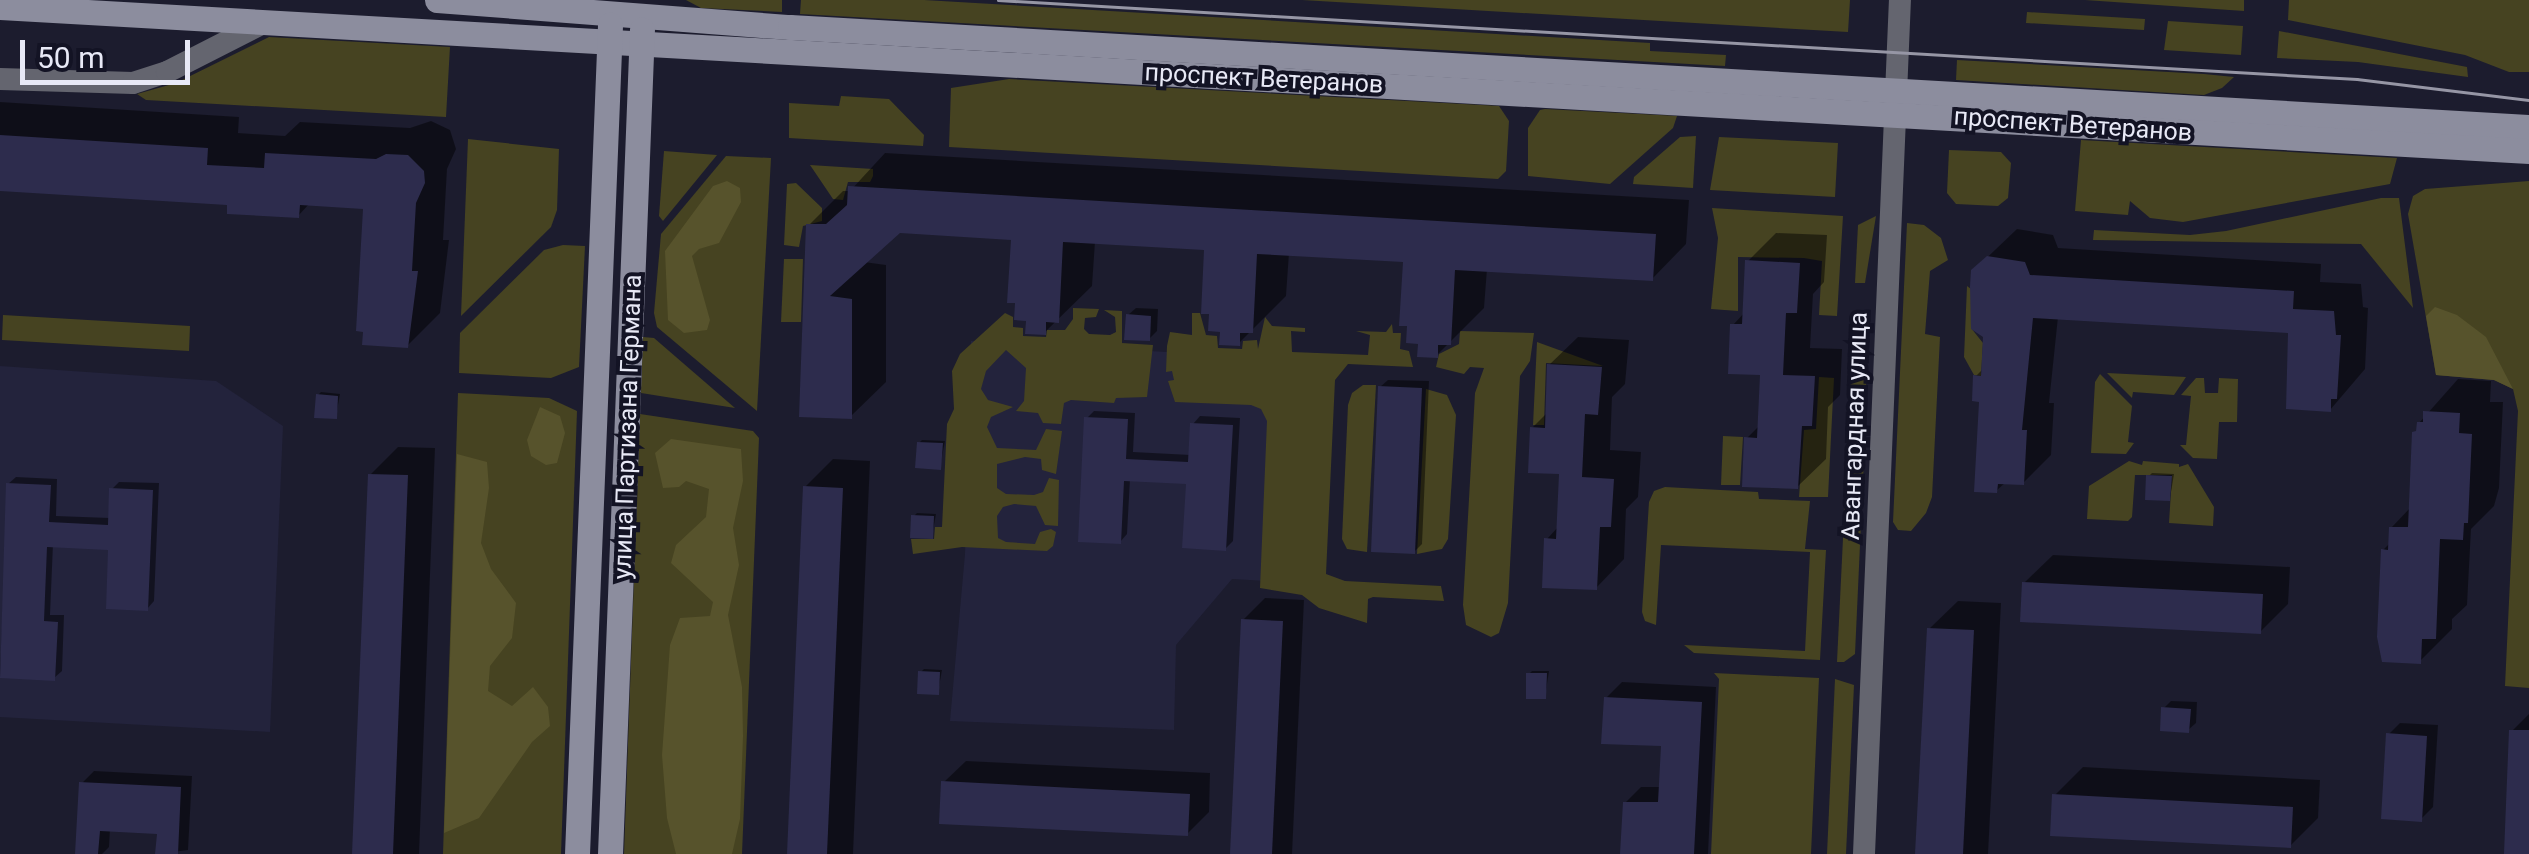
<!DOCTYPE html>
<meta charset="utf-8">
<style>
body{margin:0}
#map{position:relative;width:2529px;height:854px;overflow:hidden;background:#1c1c2e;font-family:Roboto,sans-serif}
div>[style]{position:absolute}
.built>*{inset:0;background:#23233c}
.green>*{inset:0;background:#464321}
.forest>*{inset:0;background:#57532c}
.shadow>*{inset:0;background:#0007}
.building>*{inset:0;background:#2d2c4d}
.minor>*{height:22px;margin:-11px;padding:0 11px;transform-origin:11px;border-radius:11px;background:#64656f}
.secondary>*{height:25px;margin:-12.5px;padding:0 12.5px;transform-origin:12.5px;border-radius:12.5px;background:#8c8d9e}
.tram>*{height:2.5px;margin:-1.25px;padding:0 1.25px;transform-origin:1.25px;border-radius:1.25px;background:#9696a5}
span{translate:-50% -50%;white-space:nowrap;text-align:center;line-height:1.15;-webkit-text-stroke:8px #131324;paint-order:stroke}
.street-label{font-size:25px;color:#e8e9f6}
.scale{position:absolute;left:20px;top:40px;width:170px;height:45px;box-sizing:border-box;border:5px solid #e8e9f6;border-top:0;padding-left:12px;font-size:30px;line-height:35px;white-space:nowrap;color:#e8e9f6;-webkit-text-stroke:8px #131324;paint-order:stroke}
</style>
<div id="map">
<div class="built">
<div style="clip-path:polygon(971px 341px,1290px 359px,1283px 582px,1232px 579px,1176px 645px,1174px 730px,950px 721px,965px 554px)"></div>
<div style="clip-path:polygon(0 366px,216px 381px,283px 426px,270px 732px,0 717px)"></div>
</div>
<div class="green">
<div style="clip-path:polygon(686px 0,782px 0,782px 12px,701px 8px)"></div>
<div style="clip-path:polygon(801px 0,924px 0,1650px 43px,1650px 51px,1726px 55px,1725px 66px,800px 14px)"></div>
<div style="clip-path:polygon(1302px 0,1850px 0,1848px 32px)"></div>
<div style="clip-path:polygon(2085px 0,2244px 0,2244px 11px)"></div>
<div style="clip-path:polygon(2289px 0,2529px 0,2529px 72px,2509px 72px,2465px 55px,2288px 20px)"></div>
<div style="clip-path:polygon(2027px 12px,2145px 19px,2144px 30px,2026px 23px)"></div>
<div style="clip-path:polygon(2168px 21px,2243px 26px,2241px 55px,2164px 50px)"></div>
<div style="clip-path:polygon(2279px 31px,2467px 67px,2468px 77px,2358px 62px,2277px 58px)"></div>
<div style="clip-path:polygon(269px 37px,450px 47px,446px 117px,146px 100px,137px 94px,176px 83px)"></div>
<div style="clip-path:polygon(1957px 60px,2204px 74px,2234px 77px,2222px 88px,2204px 95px,1956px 80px)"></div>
<div style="clip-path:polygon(1009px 79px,1499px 106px,1509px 121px,1506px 171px,1498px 179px,949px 147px,951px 88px)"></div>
<div style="clip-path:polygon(841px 96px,889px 99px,924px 135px,923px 146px,789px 138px,789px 103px,839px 106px)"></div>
<div style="clip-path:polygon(1540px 110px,1545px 109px,1677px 116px,1673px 128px,1610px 184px,1528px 176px,1528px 128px)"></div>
<div style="clip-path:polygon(1696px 136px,1693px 188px,1633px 184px,1634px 177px,1680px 137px)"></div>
<div style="clip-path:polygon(1719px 137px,1838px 143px,1835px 197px,1710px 190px)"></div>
<div style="clip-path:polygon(468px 139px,559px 149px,557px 210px,551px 227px,461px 316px)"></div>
<div style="clip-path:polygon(2081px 140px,2397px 158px,2390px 184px,2183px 222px,2150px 218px,2130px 201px,2128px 215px,2075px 211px)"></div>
<div style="clip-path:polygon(1949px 150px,2001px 152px,2011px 163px,2008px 198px,1998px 206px,1956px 204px,1947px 193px)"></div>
<div style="clip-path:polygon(664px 151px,717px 155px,663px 221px,659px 216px)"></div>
<div style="clip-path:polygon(726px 156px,771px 158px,757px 411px,657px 327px,654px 313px,661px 234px)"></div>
<div style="clip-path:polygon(810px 165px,873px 169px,873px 176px,870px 182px,848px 182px,843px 200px,833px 199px)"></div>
<div style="clip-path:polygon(2529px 181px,2529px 688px,2505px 686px,2518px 411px,2513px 389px,2494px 380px,2436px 375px,2408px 214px,2413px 196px,2425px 189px)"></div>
<div style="clip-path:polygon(796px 183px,822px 208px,822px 221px,803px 226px,799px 247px,784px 245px,787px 184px)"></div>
<div style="clip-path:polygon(2381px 198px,2399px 198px,2413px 308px,2361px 244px,2093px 240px,2094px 230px,2190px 235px,2226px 231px)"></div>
<div style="clip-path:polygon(1712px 208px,1843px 216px,1837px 316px,1819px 315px,1822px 261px,1804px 258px,1738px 257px,1738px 311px,1711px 309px,1718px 238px)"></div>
<div style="clip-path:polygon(1876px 216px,1865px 283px,1855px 283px,1858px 225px)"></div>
<div style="clip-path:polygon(1907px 223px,1924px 225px,1941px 238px,1948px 260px,1930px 271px,1925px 334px,1940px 337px,1932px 497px,1926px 513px,1911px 531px,1898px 530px,1893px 522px)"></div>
<div style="clip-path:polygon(563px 245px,585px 246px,579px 367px,551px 378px,459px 373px,460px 333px,544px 250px)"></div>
<div style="clip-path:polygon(784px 259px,803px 259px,801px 322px,781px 322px)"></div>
<div style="clip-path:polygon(1967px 286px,1975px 292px,1971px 328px,1983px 343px,1981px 376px,1974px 375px,1964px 357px)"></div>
<div style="clip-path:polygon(1073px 308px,1099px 309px,1096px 317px,1085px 318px,1084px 329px,1089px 334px,1110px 335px,1116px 332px,1115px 317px,1104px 310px,1122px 311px,1122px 343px,1153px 345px,1147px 397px,1116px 398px,1114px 403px,1071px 400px,1064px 403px,1061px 424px,1043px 423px,1038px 413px,1016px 411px,1024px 401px,1026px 368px,1006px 350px,986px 371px,981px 389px,988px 400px,1013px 407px,991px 417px,987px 427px,997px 448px,1036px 450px,1046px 429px,1062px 431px,1056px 474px,1042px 470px,1041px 459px,1025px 457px,997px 464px,997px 488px,1006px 494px,1034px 495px,1043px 492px,1049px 478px,1059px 480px,1058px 526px,1045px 525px,1036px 506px,1014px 504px,1003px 507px,997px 516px,998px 538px,1006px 542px,1035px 544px,1040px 532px,1051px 529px,1056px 532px,1053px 546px,1047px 551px,962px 547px,913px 554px,911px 539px,934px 539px,935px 527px,942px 527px,947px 424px,954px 409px,952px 371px,960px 354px,1005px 313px,1013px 317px,1013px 327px,1023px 328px,1023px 336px,1046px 337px,1047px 330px,1065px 330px,1073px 319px)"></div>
<div style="clip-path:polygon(1192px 313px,1200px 313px,1206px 335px,1217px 336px,1218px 348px,1242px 349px,1243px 341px,1257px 340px,1258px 349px,1265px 317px,1272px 326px,1305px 328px,1305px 332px,1291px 331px,1292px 352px,1368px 355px,1370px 335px,1356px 331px,1386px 332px,1392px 324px,1393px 333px,1401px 333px,1400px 349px,1409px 351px,1413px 367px,1348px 364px,1335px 380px,1326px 574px,1345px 581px,1441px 586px,1444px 601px,1373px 597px,1368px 599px,1367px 623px,1319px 608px,1302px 595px,1260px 588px,1267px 421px,1261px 409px,1251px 405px,1175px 402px,1168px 381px,1174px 380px,1172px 371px,1166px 372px,1167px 346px,1170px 332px,1192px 335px)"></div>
<div style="clip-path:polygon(3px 315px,190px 326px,189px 351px,2px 340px)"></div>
<div style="clip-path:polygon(1460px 331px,1534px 333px,1530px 361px,1520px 376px,1508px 603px,1499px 633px,1491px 637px,1466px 625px,1463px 605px,1475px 393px,1484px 368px,1470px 367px,1464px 374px,1436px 367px,1439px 354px,1459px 344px)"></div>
<div style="clip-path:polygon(643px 337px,654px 338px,735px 408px,641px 393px)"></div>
<div style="clip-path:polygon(1537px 342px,1603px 366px,1546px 363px,1544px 425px,1533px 425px)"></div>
<div style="clip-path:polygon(1852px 353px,1862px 353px,1867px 392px,1855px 654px,1844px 662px,1837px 662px)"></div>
<div style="clip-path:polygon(2107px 373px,2186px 377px,2174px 395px,2133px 392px,2132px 398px)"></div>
<div style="clip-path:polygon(2100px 374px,2132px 406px,2128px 442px,2134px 443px,2126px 454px,2091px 453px,2095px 382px)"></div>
<div style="clip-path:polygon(1819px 377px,1834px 378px,1828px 497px,1799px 497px,1804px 430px,1816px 429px)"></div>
<div style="clip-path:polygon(2196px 378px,2204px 378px,2205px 393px,2218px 393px,2219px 378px,2238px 379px,2237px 422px,2219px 422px,2217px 459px,2193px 458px,2180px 445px,2186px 445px,2191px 396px,2181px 395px)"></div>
<div style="clip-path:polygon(1363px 385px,1376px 385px,1367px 552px,1347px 549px,1342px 539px,1348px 405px,1352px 393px)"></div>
<div style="clip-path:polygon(1426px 389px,1447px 395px,1456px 415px,1448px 539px,1442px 549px,1417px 554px)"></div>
<div style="clip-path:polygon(458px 393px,549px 398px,577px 411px,561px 854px,443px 854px)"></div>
<div style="clip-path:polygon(640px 414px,753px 431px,759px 438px,742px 854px,624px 854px)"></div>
<div style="clip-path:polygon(1723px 436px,1743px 437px,1740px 485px,1721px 485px)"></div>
<div style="clip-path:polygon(2129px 461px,2142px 465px,2143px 461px,2179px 464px,2179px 467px,2188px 464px,2214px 507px,2213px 526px,2169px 523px,2172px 475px,2135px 475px,2132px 517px,2128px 521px,2087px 519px,2089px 486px)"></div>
<div style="clip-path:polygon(1665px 487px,1758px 492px,1759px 499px,1810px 501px,1805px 549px,1826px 550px,1820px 660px,1694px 653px,1684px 645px,1805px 651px,1810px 552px,1661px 545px,1656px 625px,1645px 621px,1642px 612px,1649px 502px,1654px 491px)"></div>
<div style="clip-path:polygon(1714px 673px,1819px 678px,1811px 854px,1711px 854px,1719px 679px)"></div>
<div style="clip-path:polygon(1835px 679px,1854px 685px,1846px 854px,1827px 854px)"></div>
</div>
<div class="forest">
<div style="clip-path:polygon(727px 181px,740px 188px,741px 202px,719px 243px,699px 249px,692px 256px,710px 320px,707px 330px,684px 333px,668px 320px,665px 251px,713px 186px)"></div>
<div style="clip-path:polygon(2435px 307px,2457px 315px,2486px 337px,2513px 389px,2494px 380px,2436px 375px,2426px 316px)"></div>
<div style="clip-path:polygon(540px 407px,560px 416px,565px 433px,557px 463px,546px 465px,531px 456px,527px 440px)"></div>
<div style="clip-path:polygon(671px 439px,741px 449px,743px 481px,733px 528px,739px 565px,728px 615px,742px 687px,743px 736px,740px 819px,732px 854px,676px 854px,667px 818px,662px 755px,670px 645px,680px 618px,710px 616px,713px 602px,671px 563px,676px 545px,706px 517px,709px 489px,686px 481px,679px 487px,663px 488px,655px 453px)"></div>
<div style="clip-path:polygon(457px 454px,487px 462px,489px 488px,481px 543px,491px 569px,516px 603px,512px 638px,490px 666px,488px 691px,512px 706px,533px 687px,548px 707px,550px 726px,532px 742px,479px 818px,444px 833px)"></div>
</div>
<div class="shadow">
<div style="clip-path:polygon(0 102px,239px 117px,238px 133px,285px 136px,300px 122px,410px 128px,431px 121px,450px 130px,456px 149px,447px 169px,443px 240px,449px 240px,440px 313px,408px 345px,366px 207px,310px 203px,298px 216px,230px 202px,0 188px)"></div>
<div style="clip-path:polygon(885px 153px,1689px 200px,1686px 244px,1652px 279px,1487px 269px,1484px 308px,1437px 355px,1405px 260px,1289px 253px,1286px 296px,1239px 343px,1207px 248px,1095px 242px,1092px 286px,1045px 332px,1029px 318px,1013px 237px,899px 231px,864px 262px,886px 265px,886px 382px,851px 416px,809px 225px,843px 191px,850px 191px)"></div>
<div style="clip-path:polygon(2017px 229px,2053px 235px,2058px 248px,2321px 264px,2320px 282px,2361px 284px,2363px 307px,2368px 308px,2365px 369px,2330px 410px,2290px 331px,2058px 317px,2049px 403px,2054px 403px,2051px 455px,2023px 483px,2006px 482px,1996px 491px,1976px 376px,1984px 368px,1986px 336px,1973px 271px)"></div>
<div style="clip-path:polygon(1776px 233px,1827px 235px,1824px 282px,1813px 294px,1810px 348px,1842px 349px,1840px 395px,1828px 407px,1826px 459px,1797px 487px,1747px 438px,1760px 425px,1763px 373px,1733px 325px,1745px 312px,1748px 261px)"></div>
<div style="clip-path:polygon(1136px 308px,1158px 309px,1157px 331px,1149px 339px,1128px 315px)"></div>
<div style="clip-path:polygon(1578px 337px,1629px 340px,1625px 384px,1612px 397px,1610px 450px,1641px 452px,1638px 497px,1626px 509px,1624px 559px,1596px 588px,1547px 539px,1559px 526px,1562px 472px,1532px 428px,1548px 412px,1549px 365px)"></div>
<div style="clip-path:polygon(2458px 379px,2491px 381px,2490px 402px,2503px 402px,2499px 488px,2494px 506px,2471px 529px,2467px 605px,2452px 619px,2452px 629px,2420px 661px,2383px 550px,2390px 543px,2391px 528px,2411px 507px,2419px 423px)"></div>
<div style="clip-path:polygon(1388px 380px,1429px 381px,1422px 544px,1414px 552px,1380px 387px)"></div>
<div style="clip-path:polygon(321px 392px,340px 394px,336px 416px,318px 395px)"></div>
<div style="clip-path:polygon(1094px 411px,1135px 413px,1133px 452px,1191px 455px,1193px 424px,1200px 416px,1240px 418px,1233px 541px,1226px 548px,1189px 482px,1130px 479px,1127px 534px,1120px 542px,1087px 418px)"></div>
<div style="clip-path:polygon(922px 440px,945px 441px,940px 467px,919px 443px)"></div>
<div style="clip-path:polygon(398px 447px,435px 448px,419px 854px,355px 854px,370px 475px)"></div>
<div style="clip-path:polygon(833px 459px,870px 461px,853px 854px,789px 854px,805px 487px)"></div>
<div style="clip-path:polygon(2152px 473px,2174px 474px,2170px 498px,2149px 476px)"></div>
<div style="clip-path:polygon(16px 477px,57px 479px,56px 516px,110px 518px,112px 489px,119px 482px,159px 483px,154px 601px,147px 609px,111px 547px,53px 544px,50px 615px,64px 615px,62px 671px,54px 678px,0 676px,8px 484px)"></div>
<div style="clip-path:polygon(917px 513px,936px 514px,932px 536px,914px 516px)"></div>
<div style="clip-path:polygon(2053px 555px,2290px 567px,2288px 604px,2260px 632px,2024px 583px)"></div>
<div style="clip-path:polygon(1265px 598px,1304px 600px,1292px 854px,1232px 854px,1243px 620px)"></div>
<div style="clip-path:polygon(1958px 601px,2001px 603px,1988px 854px,1918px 854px,1929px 629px)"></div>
<div style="clip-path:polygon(924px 669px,942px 670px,938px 692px,921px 672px)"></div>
<div style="clip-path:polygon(1532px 671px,1549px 671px,1545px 697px,1529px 674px)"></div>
<div style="clip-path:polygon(1622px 682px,1716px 687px,1708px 854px,1622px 854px,1625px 803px,1641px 787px,1661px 787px,1664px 743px,1606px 698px)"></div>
<div style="clip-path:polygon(2171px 701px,2197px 702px,2196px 723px,2188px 730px,2164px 708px)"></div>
<div style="clip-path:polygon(2529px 714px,2529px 854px,2506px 854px,2512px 731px)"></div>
<div style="clip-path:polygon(2400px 723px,2438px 725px,2433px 807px,2421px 819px,2388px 735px)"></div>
<div style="clip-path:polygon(966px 761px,1210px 773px,1209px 812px,1187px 834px,944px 782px)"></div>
<div style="clip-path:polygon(2083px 767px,2320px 780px,2318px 818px,2290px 846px,2055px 795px)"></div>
<div style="clip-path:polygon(94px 771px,192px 776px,188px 850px,158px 854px,159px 832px,110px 829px,109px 847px,102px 854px,78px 854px,82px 783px)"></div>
</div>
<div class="building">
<div style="clip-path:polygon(0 135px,208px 148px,207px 165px,264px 168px,265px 153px,376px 159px,386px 154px,408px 155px,424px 171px,425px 183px,416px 203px,412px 271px,418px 271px,408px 348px,362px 345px,363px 332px,356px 331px,363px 209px,300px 205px,299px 218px,227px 214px,227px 205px,0 191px)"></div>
<div style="clip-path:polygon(848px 186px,1656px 234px,1653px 281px,1455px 270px,1451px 345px,1438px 345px,1438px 358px,1417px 357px,1418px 344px,1406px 343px,1407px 326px,1399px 326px,1403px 262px,1257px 254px,1253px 333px,1240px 333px,1240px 346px,1219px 345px,1220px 332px,1208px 331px,1209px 314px,1201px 314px,1204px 250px,1063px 242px,1059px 323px,1046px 322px,1046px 335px,1025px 334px,1026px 321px,1014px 320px,1015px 303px,1007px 303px,1011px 240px,900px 233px,830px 296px,852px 299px,852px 419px,799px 417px,806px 224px,826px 224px,847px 205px)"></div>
<div style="clip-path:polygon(1987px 256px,2025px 262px,2030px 275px,2294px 291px,2293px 309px,2334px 311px,2336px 335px,2341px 335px,2337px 399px,2331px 399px,2331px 412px,2286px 409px,2288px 333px,2033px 318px,2022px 430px,2027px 430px,2024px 485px,1998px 484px,1997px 493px,1974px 492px,1979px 402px,1972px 401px,1973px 375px,1981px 376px,1983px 337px,1971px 329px,1970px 286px,1971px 270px)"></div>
<div style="clip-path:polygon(1745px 260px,1800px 263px,1797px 313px,1786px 313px,1783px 375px,1815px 376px,1812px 426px,1802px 426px,1798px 489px,1742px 487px,1744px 437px,1757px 438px,1760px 375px,1728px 374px,1730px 324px,1742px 324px)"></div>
<div style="clip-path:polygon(1126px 314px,1151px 316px,1150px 341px,1124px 340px)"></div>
<div style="clip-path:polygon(1547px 364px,1602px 367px,1598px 415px,1585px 414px,1582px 477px,1614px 479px,1611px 527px,1600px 527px,1597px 590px,1542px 588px,1544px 538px,1556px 539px,1559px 474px,1528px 473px,1530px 427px,1545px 428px)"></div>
<div style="clip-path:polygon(1378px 386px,1422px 388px,1415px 554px,1371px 552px)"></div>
<div style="clip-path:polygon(316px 394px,338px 396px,337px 419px,314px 418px)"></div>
<div style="clip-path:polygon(2423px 411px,2460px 413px,2459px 433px,2472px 434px,2468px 523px,2464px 523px,2463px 540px,2440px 539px,2436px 639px,2422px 639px,2421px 664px,2382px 662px,2377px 637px,2381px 549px,2388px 550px,2389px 527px,2408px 527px,2412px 432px,2416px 431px,2417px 422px,2423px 422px)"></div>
<div style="clip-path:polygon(1084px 417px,1128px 419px,1126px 459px,1188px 462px,1190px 423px,1233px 425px,1226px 551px,1182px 548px,1186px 484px,1124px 481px,1121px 544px,1078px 542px)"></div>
<div style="clip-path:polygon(917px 442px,943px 443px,941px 470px,915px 468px)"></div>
<div style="clip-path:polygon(368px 474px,408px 475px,393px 854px,352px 854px)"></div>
<div style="clip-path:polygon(2146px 475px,2172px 476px,2170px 501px,2145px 500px)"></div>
<div style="clip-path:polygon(6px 483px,51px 485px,49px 522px,108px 525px,109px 488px,153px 490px,148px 611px,106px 609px,108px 550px,47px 547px,44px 621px,58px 622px,55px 681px,0 678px)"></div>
<div style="clip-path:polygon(803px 486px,843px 488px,827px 854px,787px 854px)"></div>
<div style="clip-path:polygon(911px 515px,934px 516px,933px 539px,910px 538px)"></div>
<div style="clip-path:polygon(2022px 582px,2263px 594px,2261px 634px,2020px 622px)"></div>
<div style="clip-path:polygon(1241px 619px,1283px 621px,1272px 854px,1230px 854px)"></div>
<div style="clip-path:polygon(1927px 628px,1974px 630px,1963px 854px,1915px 854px)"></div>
<div style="clip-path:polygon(918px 671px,940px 672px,939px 695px,917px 694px)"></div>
<div style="clip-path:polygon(1526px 673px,1547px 673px,1546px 699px,1526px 699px)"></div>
<div style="clip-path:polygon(1604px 697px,1702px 702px,1694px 854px,1620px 854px,1623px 802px,1658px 802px,1661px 746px,1601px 744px)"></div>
<div style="clip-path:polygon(2161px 707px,2191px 709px,2189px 733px,2160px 731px)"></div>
<div style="clip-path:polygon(2509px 730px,2529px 730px,2529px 854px,2504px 854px)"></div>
<div style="clip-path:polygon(2386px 733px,2427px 736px,2422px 822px,2381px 819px)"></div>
<div style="clip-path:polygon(941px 781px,1190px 794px,1188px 836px,939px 824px)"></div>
<div style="clip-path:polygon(79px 782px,181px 787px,178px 854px,155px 854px,157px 834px,100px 831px,98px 854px,75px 854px)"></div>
<div style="clip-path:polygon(2052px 794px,2293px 807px,2291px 848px,2050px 836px)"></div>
</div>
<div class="minor">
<div style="left:0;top:79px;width:133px;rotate:1.7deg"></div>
<div style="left:133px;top:83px;width:36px;rotate:-18deg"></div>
<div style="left:167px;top:72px;width:108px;rotate:-27deg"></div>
<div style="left:1864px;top:854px;width:855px;rotate:-87.59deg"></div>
</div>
<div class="secondary">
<div style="left:437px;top:0;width:354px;rotate:4.4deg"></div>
<div style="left:790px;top:27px;width:1742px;rotate:3.29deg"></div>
<div style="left:0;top:7px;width:2533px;rotate:3.26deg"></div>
<div style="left:577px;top:854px;width:830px;rotate:-87.72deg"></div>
<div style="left:610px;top:854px;width:825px;rotate:-87.78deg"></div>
</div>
<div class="tram">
<div style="left:998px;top:0;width:1361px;rotate:3.33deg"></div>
<div style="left:2357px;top:79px;width:173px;rotate:7deg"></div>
</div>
<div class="street-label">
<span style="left:1264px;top:79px;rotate:3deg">проспект Ветеранов</span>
<span style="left:2073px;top:125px;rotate:4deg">проспект Ветеранов</span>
<span style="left:1855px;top:426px;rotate:-88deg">Авангардная улица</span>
<span style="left:628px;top:427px;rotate:-88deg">улица Партизана Германа</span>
</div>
<div class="scale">50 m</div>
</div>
